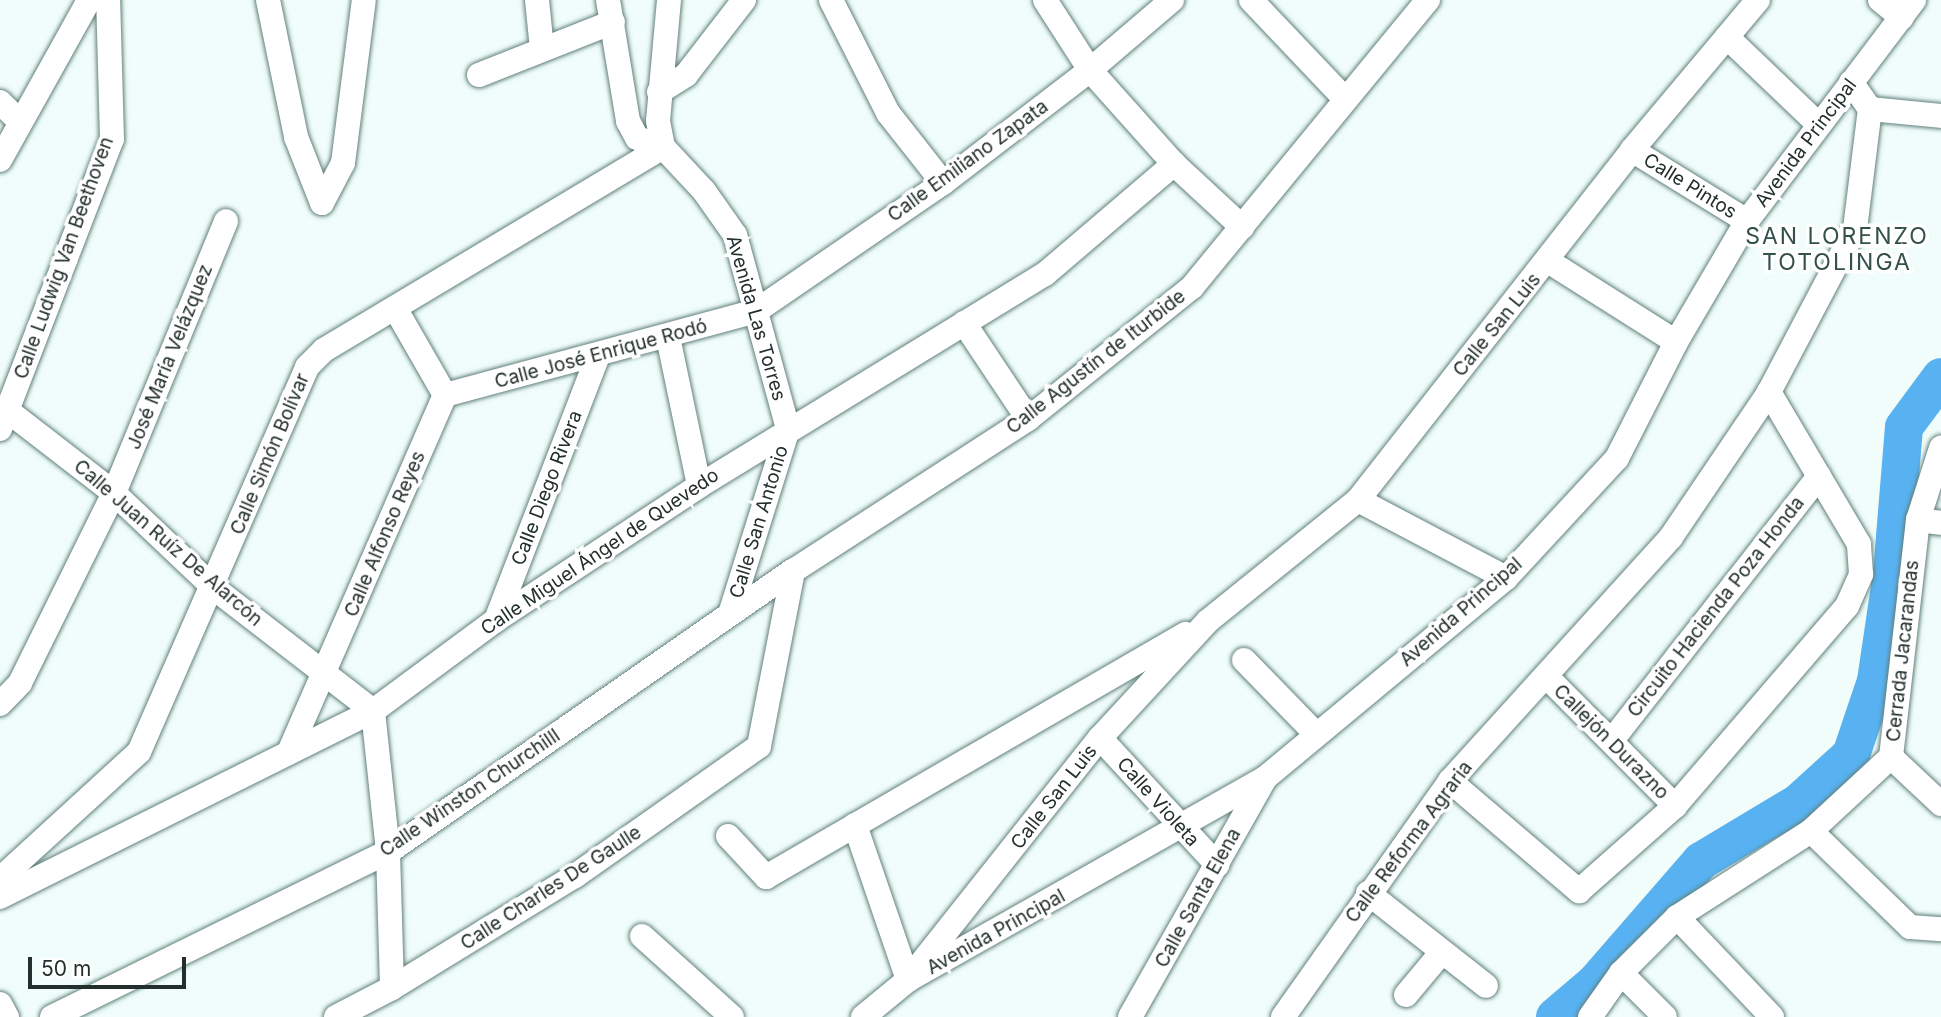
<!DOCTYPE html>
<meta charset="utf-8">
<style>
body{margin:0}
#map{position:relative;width:1941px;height:1017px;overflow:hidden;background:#f0fdfb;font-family:Inter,sans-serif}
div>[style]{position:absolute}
.river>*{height:38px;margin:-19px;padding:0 19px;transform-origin:19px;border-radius:19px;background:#58b2f2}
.roads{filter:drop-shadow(0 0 2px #61807b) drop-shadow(0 0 2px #61807b)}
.minor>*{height:24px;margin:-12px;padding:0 12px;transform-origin:12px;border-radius:12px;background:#fff}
span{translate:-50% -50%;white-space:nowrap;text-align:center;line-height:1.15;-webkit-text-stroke:7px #fff;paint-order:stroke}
.street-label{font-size:19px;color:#222f2d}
.quarter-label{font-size:23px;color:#33504b;letter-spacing:2px}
.scale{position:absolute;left:28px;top:957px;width:158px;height:32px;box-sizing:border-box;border:4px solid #222f2d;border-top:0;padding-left:9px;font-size:21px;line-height:24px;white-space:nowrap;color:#222f2d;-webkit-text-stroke:5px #fff;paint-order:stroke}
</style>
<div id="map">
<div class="river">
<div style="left:1555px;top:1017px;width:52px;rotate:-40.4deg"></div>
<div style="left:1595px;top:983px;width:162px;rotate:-49deg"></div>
<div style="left:1701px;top:861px;width:113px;rotate:-30.9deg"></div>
<div style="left:1798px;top:803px;width:72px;rotate:-42.2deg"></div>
<div style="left:1851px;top:755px;width:78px;rotate:-71.3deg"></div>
<div style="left:1876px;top:681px;width:109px;rotate:-81.6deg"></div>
<div style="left:1892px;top:573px;width:146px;rotate:-85.3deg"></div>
<div style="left:1904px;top:427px;width:62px;rotate:-53.5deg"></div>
</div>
<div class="roads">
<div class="minor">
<div style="left:268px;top:0;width:140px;rotate:78.4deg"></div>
<div style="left:296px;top:137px;width:71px;rotate:68.5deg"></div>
<div style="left:537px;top:0;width:49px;rotate:84.2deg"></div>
<div style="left:608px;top:0;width:123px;rotate:80.6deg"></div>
<div style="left:628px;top:121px;width:19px;rotate:62deg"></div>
<div style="left:637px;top:138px;width:28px;rotate:19deg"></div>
<div style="left:669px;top:0;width:121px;rotate:95.2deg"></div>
<div style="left:658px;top:121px;width:26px;rotate:79deg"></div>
<div style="left:663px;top:147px;width:60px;rotate:47deg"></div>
<div style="left:704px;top:191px;width:54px;rotate:54.8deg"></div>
<div style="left:735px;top:235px;width:201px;rotate:74.7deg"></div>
<div style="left:788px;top:429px;width:194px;rotate:107.4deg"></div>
<div style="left:831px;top:0;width:127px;rotate:63.2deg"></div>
<div style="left:888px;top:113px;width:89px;rotate:51.8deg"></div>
<div style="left:1045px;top:0;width:83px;rotate:57.3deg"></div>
<div style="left:1090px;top:70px;width:126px;rotate:48.2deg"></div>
<div style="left:1174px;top:164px;width:93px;rotate:42.8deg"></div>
<div style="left:1251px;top:0;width:137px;rotate:46.5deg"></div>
<div style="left:1880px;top:0;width:28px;rotate:39deg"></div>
<div style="left:1727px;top:37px;width:126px;rotate:43.7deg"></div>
<div style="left:479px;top:75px;width:144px;rotate:-21.6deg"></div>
<div style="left:659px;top:92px;width:32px;rotate:-32deg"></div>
<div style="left:686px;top:75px;width:95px;rotate:-52.3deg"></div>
<div style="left:0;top:102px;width:27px;rotate:45deg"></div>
<div style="left:1870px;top:109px;width:71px;rotate:5.6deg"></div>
<div style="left:1632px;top:150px;width:135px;rotate:31.7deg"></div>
<div style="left:0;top:160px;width:183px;rotate:-60.9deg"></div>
<div style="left:322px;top:203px;width:45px;rotate:-62.3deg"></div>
<div style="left:343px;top:163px;width:164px;rotate:-82.7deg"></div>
<div style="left:1548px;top:261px;width:151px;rotate:32.3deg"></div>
<div style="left:395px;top:308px;width:100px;rotate:60.1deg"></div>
<div style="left:964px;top:323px;width:115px;rotate:56.3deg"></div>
<div style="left:668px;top:337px;width:152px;rotate:78.2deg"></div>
<div style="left:445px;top:395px;width:322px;rotate:-15.1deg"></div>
<div style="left:756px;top:311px;width:227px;rotate:-34.4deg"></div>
<div style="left:943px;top:183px;width:185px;rotate:-37.5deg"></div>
<div style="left:1090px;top:70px;width:108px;rotate:-40.5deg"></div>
<div style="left:8px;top:411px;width:134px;rotate:37.7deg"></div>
<div style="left:114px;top:493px;width:138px;rotate:43.5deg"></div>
<div style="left:214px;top:588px;width:201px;rotate:37.7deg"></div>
<div style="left:373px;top:711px;width:142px;rotate:83.9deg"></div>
<div style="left:388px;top:852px;width:136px;rotate:88.3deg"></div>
<div style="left:0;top:429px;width:311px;rotate:-68.9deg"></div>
<div style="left:112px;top:139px;width:139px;rotate:-91.6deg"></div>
<div style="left:1358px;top:500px;width:167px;rotate:27.8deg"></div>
<div style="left:1918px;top:520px;width:23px;rotate:7deg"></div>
<div style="left:496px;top:620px;width:283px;rotate:-68.9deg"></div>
<div style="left:1244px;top:660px;width:103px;rotate:45.8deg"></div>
<div style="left:1547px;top:677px;width:182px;rotate:45.2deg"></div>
<div style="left:0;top:704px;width:29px;rotate:-46deg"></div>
<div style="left:20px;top:683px;width:212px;rotate:-63.7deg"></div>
<div style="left:114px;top:493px;width:294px;rotate:-67.6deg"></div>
<div style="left:1100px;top:738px;width:173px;rotate:47.3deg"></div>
<div style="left:1613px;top:739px;width:334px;rotate:-51.9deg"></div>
<div style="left:289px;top:752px;width:390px;rotate:-66.4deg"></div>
<div style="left:1891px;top:757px;width:69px;rotate:43.2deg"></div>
<div style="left:1450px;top:781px;width:170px;rotate:40.5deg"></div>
<div style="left:1579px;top:891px;width:128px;rotate:-41.5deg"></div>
<div style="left:1675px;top:806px;width:264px;rotate:-49.3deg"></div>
<div style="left:1847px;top:606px;width:35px;rotate:-66deg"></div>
<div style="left:1861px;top:574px;width:30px;rotate:-94deg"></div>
<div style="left:1859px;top:544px;width:177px;rotate:-120.6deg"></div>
<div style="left:855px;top:825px;width:164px;rotate:71.1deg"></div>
<div style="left:1811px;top:831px;width:138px;rotate:44.1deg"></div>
<div style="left:1910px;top:927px;width:31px;rotate:4deg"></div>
<div style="left:728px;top:836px;width:56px;rotate:47.2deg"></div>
<div style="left:766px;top:877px;width:485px;rotate:-30.1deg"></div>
<div style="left:0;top:879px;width:188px;rotate:-42.4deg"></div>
<div style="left:139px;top:752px;width:420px;rotate:-66.4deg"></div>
<div style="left:307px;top:367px;width:24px;rotate:-45deg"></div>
<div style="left:324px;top:350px;width:395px;rotate:-30.9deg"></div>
<div style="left:1368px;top:893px;width:150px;rotate:38.2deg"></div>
<div style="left:0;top:897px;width:417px;rotate:-26.5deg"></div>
<div style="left:373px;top:711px;width:153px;rotate:-36.5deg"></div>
<div style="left:496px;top:620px;width:243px;rotate:-33.4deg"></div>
<div style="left:699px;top:486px;width:406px;rotate:-31.5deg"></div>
<div style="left:1045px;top:274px;width:170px;rotate:-40.5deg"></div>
<div style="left:1677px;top:917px;width:138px;rotate:46.5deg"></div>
<div style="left:642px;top:936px;width:121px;rotate:42deg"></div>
<div style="left:915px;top:971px;width:298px;rotate:-51.6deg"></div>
<div style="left:1100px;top:738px;width:159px;rotate:-47.3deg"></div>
<div style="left:1208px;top:621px;width:193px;rotate:-38.9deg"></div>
<div style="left:1358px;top:500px;width:444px;rotate:-51.9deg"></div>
<div style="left:1632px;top:150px;width:196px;rotate:-50deg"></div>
<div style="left:1621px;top:973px;width:62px;rotate:45deg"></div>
<div style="left:1406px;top:995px;width:56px;rotate:-50.1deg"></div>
<div style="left:0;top:1004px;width:15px;rotate:62deg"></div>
<div style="left:52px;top:1017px;width:374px;rotate:-26.2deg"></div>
<div style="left:388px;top:852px;width:493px;rotate:-34.8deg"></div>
<div style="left:793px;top:571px;width:280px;rotate:-32.9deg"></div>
<div style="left:1028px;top:419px;width:211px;rotate:-38.8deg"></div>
<div style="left:1192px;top:287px;width:372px;rotate:-50.6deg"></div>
<div style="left:336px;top:1017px;width:63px;rotate:-27.4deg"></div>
<div style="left:392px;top:988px;width:215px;rotate:-31.5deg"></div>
<div style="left:575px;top:876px;width:225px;rotate:-35.2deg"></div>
<div style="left:759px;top:746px;width:178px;rotate:-79deg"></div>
<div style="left:863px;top:1017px;width:58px;rotate:-39.4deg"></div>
<div style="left:908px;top:980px;width:410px;rotate:-29.5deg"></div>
<div style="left:1265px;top:778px;width:313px;rotate:-39.7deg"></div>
<div style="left:1506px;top:578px;width:163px;rotate:-47.2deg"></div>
<div style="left:1617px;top:458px;width:130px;rotate:-63deg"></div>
<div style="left:1676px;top:342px;width:140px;rotate:-59.6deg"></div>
<div style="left:1747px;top:221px;width:277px;rotate:-52.9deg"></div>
<div style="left:1130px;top:1017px;width:272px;rotate:-60.5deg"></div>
<div style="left:1283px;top:1017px;width:289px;rotate:-54.7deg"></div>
<div style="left:1450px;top:781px;width:329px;rotate:-47.8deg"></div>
<div style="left:1671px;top:537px;width:175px;rotate:-55.9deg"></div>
<div style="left:1769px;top:392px;width:184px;rotate:-62.2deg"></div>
<div style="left:1855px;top:229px;width:121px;rotate:-82.9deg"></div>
<div style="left:1870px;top:109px;width:33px;rotate:-125deg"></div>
<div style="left:1590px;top:1017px;width:54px;rotate:-54.8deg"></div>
<div style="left:1621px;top:973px;width:79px;rotate:-45deg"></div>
<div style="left:1677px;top:917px;width:159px;rotate:-32.7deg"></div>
<div style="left:1811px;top:831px;width:109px;rotate:-42.8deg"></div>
<div style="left:1891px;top:757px;width:239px;rotate:-83.5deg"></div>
<div style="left:1918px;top:520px;width:76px;rotate:-72.3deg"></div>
</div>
</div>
<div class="street-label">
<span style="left:1806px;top:143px;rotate:-53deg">Avenida Principal</span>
<span style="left:968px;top:161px;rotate:-36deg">Calle Emiliano Zapata</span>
<span style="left:1690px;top:186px;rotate:32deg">Calle Pintos</span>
<span style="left:64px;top:258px;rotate:-70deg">Calle Ludwig Van Beethoven</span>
<span style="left:756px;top:318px;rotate:74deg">Avenida Las Torres</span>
<span style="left:1497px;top:325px;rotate:-51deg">Calle San Luis</span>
<span style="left:601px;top:354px;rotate:-15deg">Calle José Enrique Rodó</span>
<span style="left:170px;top:357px;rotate:-68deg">José María Velázquez</span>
<span style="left:1096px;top:362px;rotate:-38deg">Calle Agustín de Iturbide</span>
<span style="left:270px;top:454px;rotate:-67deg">Calle Simón Bolívar</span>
<span style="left:547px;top:488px;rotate:-69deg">Calle Diego Rivera</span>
<span style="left:759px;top:522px;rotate:-73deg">Calle San Antonio</span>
<span style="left:385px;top:534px;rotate:-67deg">Calle Alfonso Reyes</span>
<span style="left:168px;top:543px;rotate:41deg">Calle Juan Ruíz De Alarcón</span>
<span style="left:600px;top:552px;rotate:-34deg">Calle Miguel Ángel de Quevedo</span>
<span style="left:1716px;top:607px;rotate:-52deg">Circuito Hacienda Poza Honda</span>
<span style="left:1461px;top:612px;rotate:-41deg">Avenida Principal</span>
<span style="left:1903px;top:651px;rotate:-84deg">Cerrada Jacarandas</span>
<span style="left:1611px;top:742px;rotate:45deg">Callejón Durazno</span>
<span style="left:470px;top:793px;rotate:-34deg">Calle Winston Churchilll</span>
<span style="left:1054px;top:797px;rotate:-52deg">Calle San Luis</span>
<span style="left:1158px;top:802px;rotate:48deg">Calle Violeta</span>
<span style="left:1409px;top:842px;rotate:-53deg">Calle Reforma Agraria</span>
<span style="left:551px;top:888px;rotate:-33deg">Calle Charles De Gaulle</span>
<span style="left:1198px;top:898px;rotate:-61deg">Calle Santa Elena</span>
<span style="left:996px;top:932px;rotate:-29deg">Avenida Principal</span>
</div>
<div class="quarter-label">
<span style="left:1837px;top:249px">SAN LORENZO<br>TOTOLINGA</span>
</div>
<div class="scale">50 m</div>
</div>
